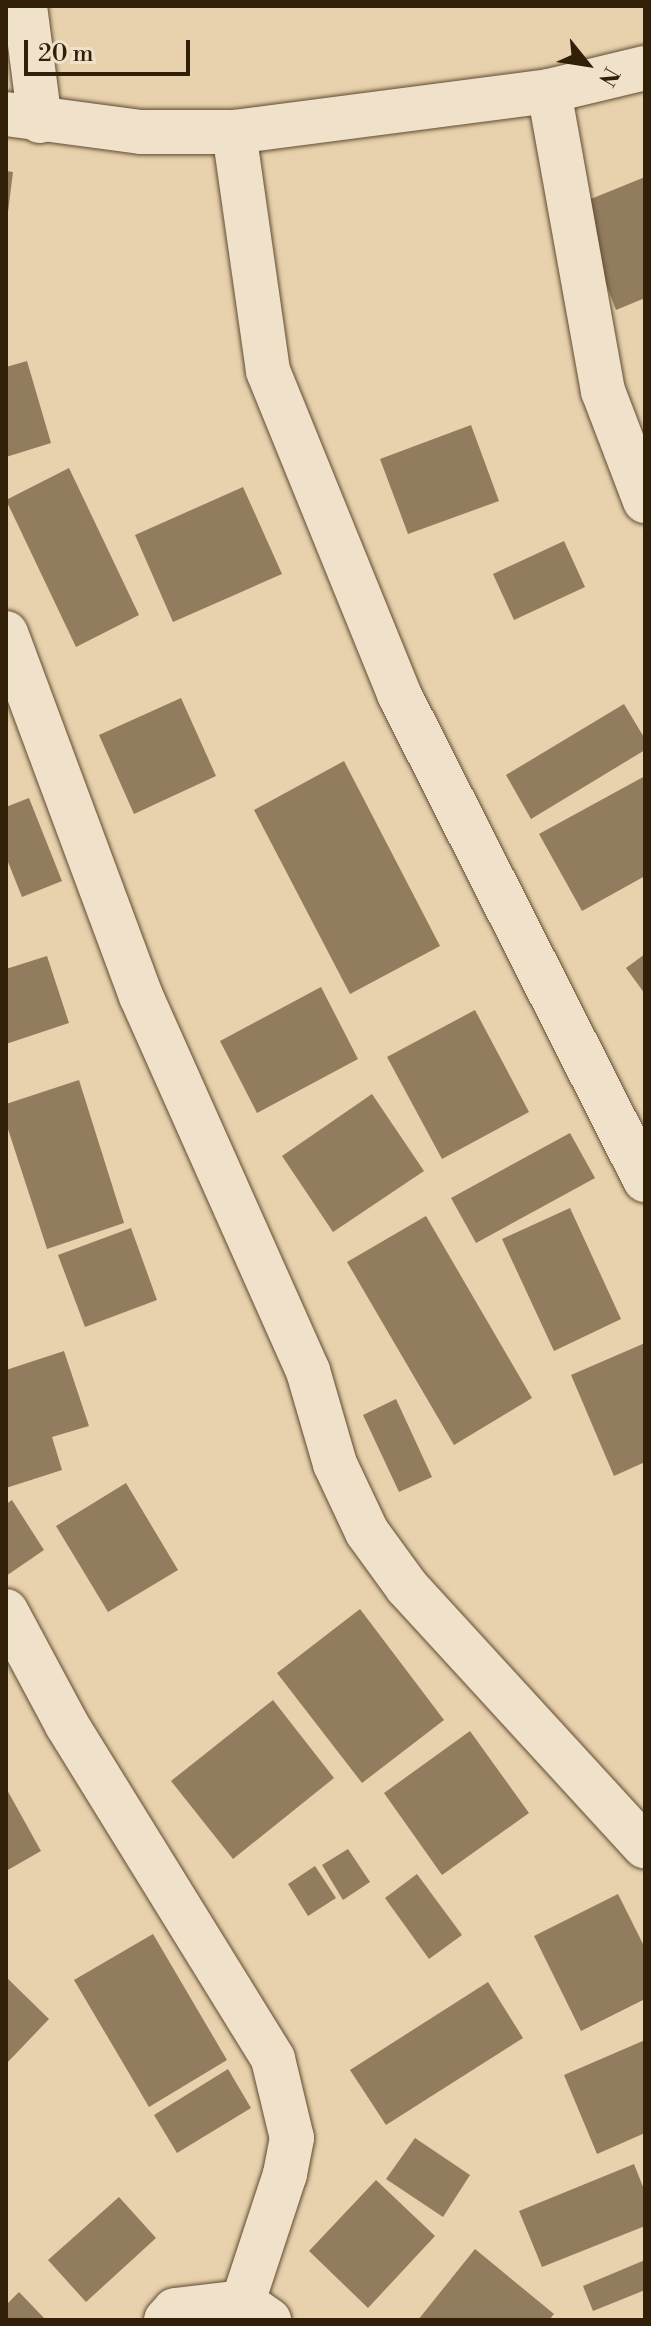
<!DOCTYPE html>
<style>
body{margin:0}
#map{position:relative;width:651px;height:2326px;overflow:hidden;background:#e8d1ad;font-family:"Libre Bodoni",serif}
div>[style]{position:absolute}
.building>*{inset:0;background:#917c5e}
.roads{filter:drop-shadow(0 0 2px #604c31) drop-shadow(0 0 2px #604c31)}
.minor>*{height:44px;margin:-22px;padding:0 22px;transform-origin:22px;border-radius:22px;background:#f0e1ca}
.tertiary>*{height:44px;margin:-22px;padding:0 22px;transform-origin:22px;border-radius:22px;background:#f0e1ca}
span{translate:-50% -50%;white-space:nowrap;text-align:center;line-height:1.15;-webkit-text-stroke:6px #f0e1ca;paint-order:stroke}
.frame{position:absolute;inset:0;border:8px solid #321f08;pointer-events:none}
.north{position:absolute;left:547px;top:24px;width:80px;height:80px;-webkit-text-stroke:6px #f0e1ca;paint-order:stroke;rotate:120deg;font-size:22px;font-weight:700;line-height:32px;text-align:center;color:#321f08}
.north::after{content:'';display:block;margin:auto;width:28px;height:36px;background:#321f08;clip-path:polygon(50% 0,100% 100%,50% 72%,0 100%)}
.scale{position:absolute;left:24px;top:40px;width:166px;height:36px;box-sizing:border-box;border:4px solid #321f08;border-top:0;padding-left:10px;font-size:24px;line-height:28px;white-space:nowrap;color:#321f08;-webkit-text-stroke:6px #f0e1ca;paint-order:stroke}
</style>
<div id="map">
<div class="building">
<div style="clip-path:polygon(6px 171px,13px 172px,8px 212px,6px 212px)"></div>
<div style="clip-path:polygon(645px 177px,645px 298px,616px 310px,576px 205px)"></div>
<div style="clip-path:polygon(27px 361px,51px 443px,6px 457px,6px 367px)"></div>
<div style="clip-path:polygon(471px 425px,499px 501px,408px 534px,380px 459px)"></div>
<div style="clip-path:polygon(69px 468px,139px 615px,76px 647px,6px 500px)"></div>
<div style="clip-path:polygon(243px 487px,282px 574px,173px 622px,135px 535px)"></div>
<div style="clip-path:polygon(564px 541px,585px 587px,514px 620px,493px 574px)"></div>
<div style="clip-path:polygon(181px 698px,216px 776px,134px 814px,99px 735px)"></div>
<div style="clip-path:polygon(624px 704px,645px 739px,645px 750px,531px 819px,506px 775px)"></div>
<div style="clip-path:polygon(344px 761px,440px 946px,350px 994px,254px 810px)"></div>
<div style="clip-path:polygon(645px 776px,645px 876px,582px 911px,539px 834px)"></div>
<div style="clip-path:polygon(29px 798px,62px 881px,22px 897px,6px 857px,6px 807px)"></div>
<div style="clip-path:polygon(645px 954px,645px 994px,626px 968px)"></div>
<div style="clip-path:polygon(47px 956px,69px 1023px,6px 1044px,6px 969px)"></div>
<div style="clip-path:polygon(321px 987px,358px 1059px,257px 1113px,220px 1041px)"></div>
<div style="clip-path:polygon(475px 1010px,529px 1112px,442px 1159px,387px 1057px)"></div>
<div style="clip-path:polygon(79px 1080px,124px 1223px,47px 1249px,6px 1123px,6px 1104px)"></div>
<div style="clip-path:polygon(372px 1094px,424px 1171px,333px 1232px,282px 1156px)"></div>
<div style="clip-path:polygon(570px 1133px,595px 1178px,476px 1243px,451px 1198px)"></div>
<div style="clip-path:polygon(570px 1208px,621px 1319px,554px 1351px,502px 1239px)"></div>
<div style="clip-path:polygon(426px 1216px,532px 1398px,454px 1445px,347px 1262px)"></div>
<div style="clip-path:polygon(131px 1228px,157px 1300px,85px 1327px,58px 1255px)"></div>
<div style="clip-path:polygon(645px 1343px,645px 1462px,614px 1476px,571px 1375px)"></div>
<div style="clip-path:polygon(64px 1351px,89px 1426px,52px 1437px,62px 1470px,6px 1488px,6px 1370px)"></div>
<div style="clip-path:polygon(396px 1399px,432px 1477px,399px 1492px,363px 1415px)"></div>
<div style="clip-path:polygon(126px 1483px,178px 1570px,108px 1612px,56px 1526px)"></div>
<div style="clip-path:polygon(12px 1500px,44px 1550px,6px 1576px,6px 1504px)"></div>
<div style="clip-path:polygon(360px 1609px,444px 1720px,362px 1783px,277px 1673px)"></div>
<div style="clip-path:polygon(273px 1700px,334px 1778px,233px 1859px,171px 1781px)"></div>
<div style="clip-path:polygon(470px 1731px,529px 1813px,442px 1875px,384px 1793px)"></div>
<div style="clip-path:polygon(6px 1788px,41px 1851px,6px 1871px)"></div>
<div style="clip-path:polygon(348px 1849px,370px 1882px,343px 1900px,322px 1865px)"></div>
<div style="clip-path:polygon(315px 1866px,336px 1898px,308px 1916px,288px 1884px)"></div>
<div style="clip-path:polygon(417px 1874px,462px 1935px,429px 1959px,385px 1898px)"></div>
<div style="clip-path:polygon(618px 1894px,645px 1948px,645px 1999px,581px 2031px,534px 1936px)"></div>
<div style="clip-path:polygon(153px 1934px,227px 2060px,149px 2107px,74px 1980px)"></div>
<div style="clip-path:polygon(6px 1977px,49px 2019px,6px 2064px)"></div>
<div style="clip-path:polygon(488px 1982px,523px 2038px,386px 2125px,350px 2070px)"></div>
<div style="clip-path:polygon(645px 2040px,645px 2133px,597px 2154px,564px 2075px)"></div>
<div style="clip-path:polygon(228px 2069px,251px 2108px,177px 2153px,154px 2115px)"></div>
<div style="clip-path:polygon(415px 2138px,470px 2175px,443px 2217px,386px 2179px)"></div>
<div style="clip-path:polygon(634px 2164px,645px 2192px,645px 2226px,542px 2267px,519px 2211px)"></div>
<div style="clip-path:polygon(376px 2180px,435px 2236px,368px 2308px,309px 2251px)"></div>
<div style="clip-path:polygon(119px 2197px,156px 2238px,86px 2302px,48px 2260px)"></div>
<div style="clip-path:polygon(475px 2249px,554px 2314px,549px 2320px,418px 2320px)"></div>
<div style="clip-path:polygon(645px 2260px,645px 2290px,593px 2311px,583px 2286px)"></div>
<div style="clip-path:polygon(19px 2292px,46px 2320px,6px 2320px,6px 2305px)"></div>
</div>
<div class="roads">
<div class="minor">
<div style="left:25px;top:6px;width:116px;rotate:82.6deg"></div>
<div style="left:549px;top:91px;width:305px;rotate:79.8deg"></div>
<div style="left:603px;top:391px;width:118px;rotate:69.1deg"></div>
<div style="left:234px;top:132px;width:241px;rotate:81.9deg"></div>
<div style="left:268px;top:371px;width:349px;rotate:67.9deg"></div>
<div style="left:399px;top:694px;width:545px;rotate:63.15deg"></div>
<div style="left:6px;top:633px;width:387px;rotate:69.6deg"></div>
<div style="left:141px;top:996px;width:411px;rotate:66deg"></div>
<div style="left:308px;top:1371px;width:97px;rotate:73.8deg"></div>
<div style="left:335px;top:1464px;width:75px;rotate:64.8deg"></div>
<div style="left:367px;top:1532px;width:68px;rotate:54deg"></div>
<div style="left:407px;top:1587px;width:352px;rotate:47.5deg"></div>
<div style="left:6px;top:1611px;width:129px;rotate:61.8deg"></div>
<div style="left:67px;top:1725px;width:392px;rotate:58.3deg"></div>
<div style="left:273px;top:2059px;width:81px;rotate:76.5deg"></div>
<div style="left:292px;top:2138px;width:37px;rotate:101deg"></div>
<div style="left:285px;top:2174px;width:135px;rotate:108.2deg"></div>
<div style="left:166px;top:2320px;width:13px;rotate:-48deg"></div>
<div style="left:175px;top:2310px;width:68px;rotate:-6.7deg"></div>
<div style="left:243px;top:2302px;width:32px;rotate:35deg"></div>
</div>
<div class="tertiary">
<div style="left:6px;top:114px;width:136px;rotate:7.6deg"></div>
<div style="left:141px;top:132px;width:93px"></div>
<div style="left:234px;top:132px;width:318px;rotate:-7.4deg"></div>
<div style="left:549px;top:91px;width:99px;rotate:-13.5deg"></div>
</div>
</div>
<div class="frame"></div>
<div class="north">N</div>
<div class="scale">20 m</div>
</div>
